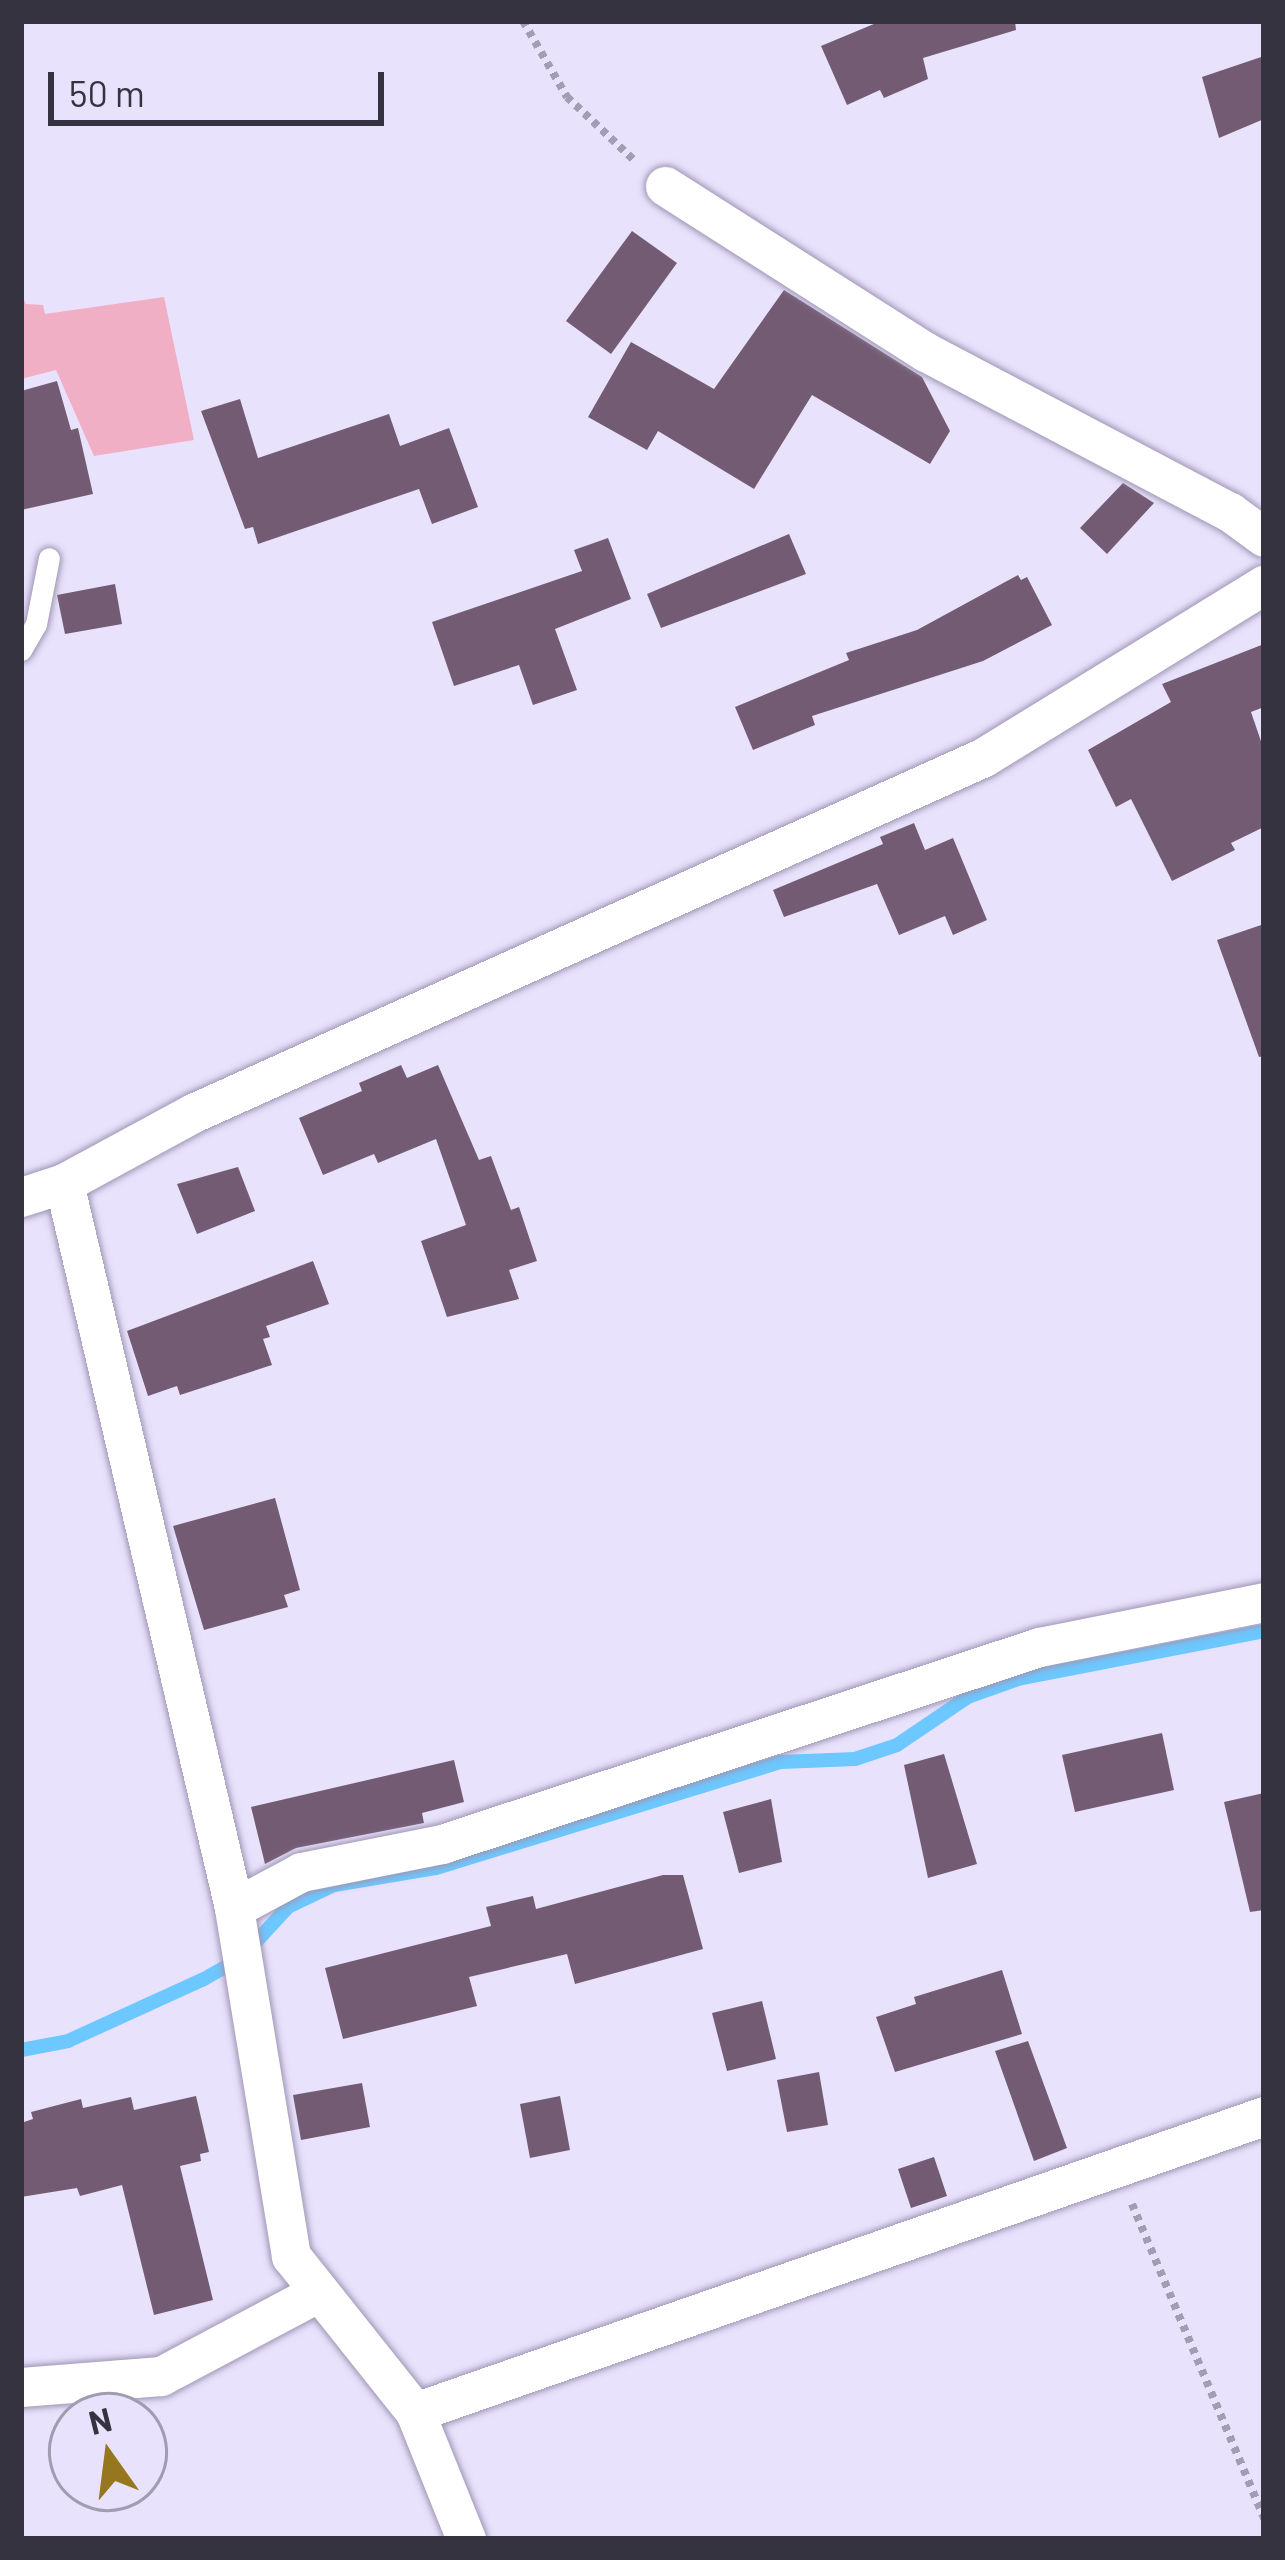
<!DOCTYPE html>
<style>
body{margin:0}
#map{position:relative;width:1285px;height:2560px;overflow:hidden;background:#e9e2fd;font-family:Barlow,sans-serif}
div>[style]{position:absolute}
.green>*{inset:0;background:#f1afc5}
.stream>*{height:14px;margin:-7px;padding:0 7px;transform-origin:7px;border-radius:7px;background:#6cc8ff}
.building>*{inset:0;background:#735c73}
.path>*{height:8px;margin-top:-4px;transform-origin:0;background:repeating-linear-gradient(90deg,#a29db2 0 6px,transparent 0 12px)}
.roads{filter:drop-shadow(0 0 3px #9e96b4) drop-shadow(0 0 3px #9e96b4)}
.lane>*{height:21px;margin:-10.5px;padding:0 10.5px;transform-origin:10.5px;border-radius:10.5px;background:#fff}
.street>*{height:39px;margin:-19.5px;padding:0 19.5px;transform-origin:19.5px;border-radius:19.5px;background:#fff}
span{translate:-50% -50%;white-space:nowrap;text-align:center;line-height:1.15;-webkit-text-stroke:12px #e9e2fd;paint-order:stroke}
.frame{position:absolute;inset:0;border:24px solid #363340;pointer-events:none}
.north{position:absolute;left:48px;top:2392px;width:120px;height:120px;box-sizing:border-box;background:#e9e2fd;border:3px solid #a19cb1;border-radius:50%;rotate:346deg;font-size:33px;font-weight:700;line-height:48px;text-align:center;color:#363340}
.north::after{content:'';display:block;margin:auto;width:42px;height:54px;background:#96771f;clip-path:polygon(50% 0,100% 100%,50% 72%,0 100%)}
.scale{position:absolute;left:48px;top:72px;width:336px;height:54px;box-sizing:border-box;border:6px solid #363340;border-top:0;padding-left:15px;font-size:36px;line-height:42px;white-space:nowrap;color:#363340;-webkit-text-stroke:9px #e9e2fd;paint-order:stroke}
</style>
<div id="map">
<div class="green">
<div style="clip-path:polygon(21px 293px,26px 304px,43px 305px,45px 314px,164px 297px,194px 440px,94px 456px,56px 370px,21px 379px)"></div>
</div>
<div class="stream">
<div style="left:21px;top:2050px;width:48px;rotate:-10.8deg"></div>
<div style="left:68px;top:2041px;width:149px;rotate:-24.5deg"></div>
<div style="left:204px;top:1979px;width:43px;rotate:-29.6deg"></div>
<div style="left:241px;top:1958px;width:69px;rotate:-47.3deg"></div>
<div style="left:288px;top:1907px;width:51px;rotate:-25.6deg"></div>
<div style="left:334px;top:1885px;width:103px;rotate:-9.5deg"></div>
<div style="left:436px;top:1868px;width:361px;rotate:-17.1deg"></div>
<div style="left:781px;top:1762px;width:74px;rotate:-2.3deg"></div>
<div style="left:855px;top:1759px;width:44px;rotate:-18.4deg"></div>
<div style="left:897px;top:1745px;width:86px;rotate:-34.1deg"></div>
<div style="left:968px;top:1697px;width:53px;rotate:-19.8deg"></div>
<div style="left:1018px;top:1679px;width:251px;rotate:-11deg"></div>
</div>
<div class="building">
<div style="clip-path:polygon(881px 21px,1015px 21px,1016px 30px,923px 58px,928px 79px,884px 98px,880px 90px,847px 105px,821px 46px)"></div>
<div style="clip-path:polygon(1264px 56px,1264px 119px,1219px 138px,1202px 77px)"></div>
<div style="clip-path:polygon(632px 231px,677px 263px,611px 354px,566px 321px)"></div>
<div style="clip-path:polygon(784px 290px,922px 377px,950px 431px,930px 464px,812px 395px,754px 489px,658px 431px,647px 450px,588px 417px,631px 342px,714px 389px)"></div>
<div style="clip-path:polygon(57px 381px,71px 430px,78px 428px,93px 494px,21px 510px,21px 391px)"></div>
<div style="clip-path:polygon(240px 399px,258px 458px,389px 414px,400px 446px,449px 428px,478px 507px,432px 524px,419px 489px,258px 544px,253px 527px,245px 529px,201px 411px)"></div>
<div style="clip-path:polygon(1123px 483px,1154px 503px,1107px 554px,1080px 528px)"></div>
<div style="clip-path:polygon(789px 534px,806px 574px,661px 628px,647px 594px)"></div>
<div style="clip-path:polygon(608px 538px,631px 599px,555px 629px,577px 690px,533px 705px,519px 665px,454px 686px,432px 622px,582px 571px,574px 550px)"></div>
<div style="clip-path:polygon(1018px 575px,1021px 580px,1027px 577px,1052px 625px,983px 661px,812px 716px,815px 725px,753px 750px,735px 707px,849px 660px,846px 653px,917px 630px)"></div>
<div style="clip-path:polygon(115px 584px,122px 624px,65px 634px,57px 595px)"></div>
<div style="clip-path:polygon(1264px 644px,1264px 707px,1251px 712px,1264px 750px,1264px 827px,1231px 843px,1235px 850px,1172px 881px,1131px 799px,1116px 807px,1088px 750px,1171px 702px,1162px 684px)"></div>
<div style="clip-path:polygon(914px 823px,925px 850px,953px 838px,987px 920px,953px 935px,945px 916px,899px 935px,877px 884px,784px 917px,773px 890px,883px 844px,880px 837px)"></div>
<div style="clip-path:polygon(1264px 924px,1264px 1056px,1259px 1057px,1217px 940px)"></div>
<div style="clip-path:polygon(401px 1065px,407px 1078px,438px 1065px,479px 1160px,491px 1156px,511px 1210px,519px 1207px,537px 1261px,509px 1270px,519px 1299px,447px 1317px,421px 1241px,466px 1225px,436px 1139px,378px 1163px,374px 1154px,323px 1175px,299px 1118px,362px 1091px,359px 1083px)"></div>
<div style="clip-path:polygon(238px 1167px,255px 1211px,197px 1234px,177px 1184px)"></div>
<div style="clip-path:polygon(313px 1261px,329px 1304px,266px 1326px,270px 1337px,263px 1339px,272px 1365px,180px 1395px,177px 1386px,148px 1396px,127px 1331px)"></div>
<div style="clip-path:polygon(275px 1498px,300px 1590px,284px 1595px,288px 1607px,204px 1630px,173px 1526px)"></div>
<div style="clip-path:polygon(1162px 1733px,1174px 1790px,1075px 1812px,1062px 1755px)"></div>
<div style="clip-path:polygon(944px 1754px,977px 1864px,928px 1878px,904px 1765px)"></div>
<div style="clip-path:polygon(454px 1760px,464px 1802px,422px 1813px,424px 1823px,296px 1848px,265px 1864px,251px 1807px)"></div>
<div style="clip-path:polygon(1264px 1793px,1264px 1910px,1250px 1912px,1224px 1802px)"></div>
<div style="clip-path:polygon(771px 1799px,782px 1862px,739px 1873px,723px 1812px)"></div>
<div style="clip-path:polygon(663px 1875px,683px 1875px,703px 1949px,575px 1984px,567px 1954px,469px 1977px,477px 2006px,343px 2039px,325px 1968px,491px 1926px,486px 1907px,533px 1896px,536px 1909px)"></div>
<div style="clip-path:polygon(1002px 1970px,1022px 2034px,895px 2072px,876px 2017px,916px 2004px,914px 1997px)"></div>
<div style="clip-path:polygon(762px 2001px,776px 2059px,727px 2071px,712px 2013px)"></div>
<div style="clip-path:polygon(1028px 2041px,1067px 2148px,1034px 2161px,995px 2051px)"></div>
<div style="clip-path:polygon(819px 2072px,828px 2125px,787px 2132px,777px 2080px)"></div>
<div style="clip-path:polygon(362px 2083px,370px 2127px,301px 2140px,293px 2095px)"></div>
<div style="clip-path:polygon(196px 2096px,209px 2152px,200px 2154px,201px 2161px,180px 2166px,213px 2300px,154px 2315px,122px 2185px,80px 2196px,77px 2188px,21px 2197px,21px 2123px,33px 2119px,31px 2112px,81px 2099px,83px 2108px,131px 2097px,134px 2110px)"></div>
<div style="clip-path:polygon(560px 2096px,570px 2150px,530px 2158px,520px 2104px)"></div>
<div style="clip-path:polygon(934px 2157px,947px 2196px,911px 2208px,898px 2169px)"></div>
</div>
<div class="path">
<div style="left:523px;top:21px;width:88px;rotate:59.9deg"></div>
<div style="left:567px;top:97px;width:95px;rotate:43.3deg"></div>
<div style="left:1132px;top:2204px;width:341px;rotate:67.2deg"></div>
</div>
<div class="roads">
<div class="lane">
<div style="left:21px;top:650px;width:30px;rotate:-60deg"></div>
<div style="left:36px;top:624px;width:67px;rotate:-78.9deg"></div>
</div>
<div class="street">
<div style="left:665px;top:186px;width:309px;rotate:32.5deg"></div>
<div style="left:926px;top:352px;width:344px;rotate:27.8deg"></div>
<div style="left:1230px;top:512px;width:42px;rotate:36.3deg"></div>
<div style="left:64px;top:1183px;width:745px;rotate:76.8deg"></div>
<div style="left:234px;top:1908px;width:353px;rotate:80.7deg"></div>
<div style="left:291px;top:2256px;width:199px;rotate:51.5deg"></div>
<div style="left:415px;top:2412px;width:137px;rotate:68.1deg"></div>
<div style="left:21px;top:1197px;width:45px;rotate:-18deg"></div>
<div style="left:64px;top:1183px;width:147px;rotate:-28.5deg"></div>
<div style="left:193px;top:1113px;width:867px;rotate:-24.23deg"></div>
<div style="left:984px;top:757px;width:329px;rotate:-31.6deg"></div>
<div style="left:234px;top:1908px;width:76px;rotate:-28.2deg"></div>
<div style="left:301px;top:1872px;width:144px;rotate:-11.2deg"></div>
<div style="left:442px;top:1844px;width:629px;rotate:-18.26deg"></div>
<div style="left:1039px;top:1647px;width:229px;rotate:-11.3deg"></div>
<div style="left:21px;top:2387px;width:140px;rotate:-4.5deg"></div>
<div style="left:161px;top:2376px;width:179px;rotate:-28deg"></div>
<div style="left:415px;top:2412px;width:899px;rotate:-19.22deg"></div>
</div>
</div>
<div class="frame"></div>
<div class="north">N</div>
<div class="scale">50 m</div>
</div>
